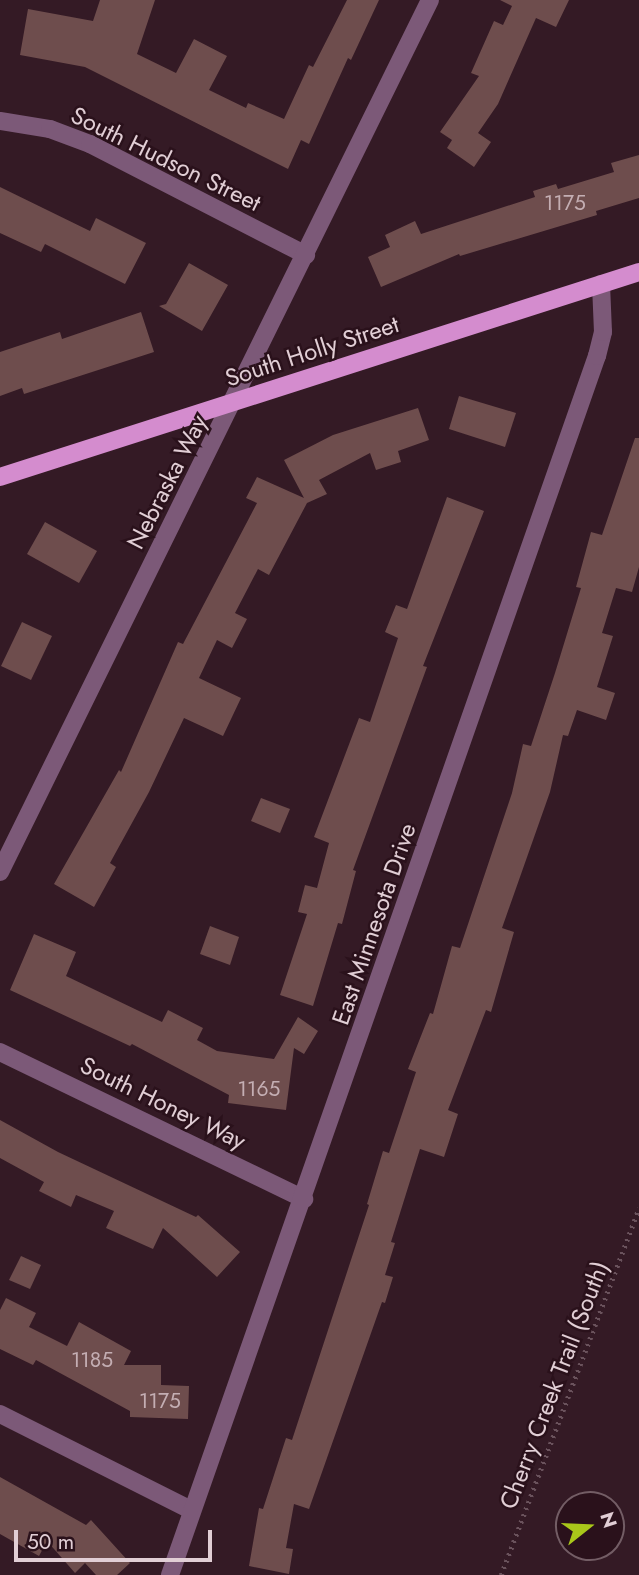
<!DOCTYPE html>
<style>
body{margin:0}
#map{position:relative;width:639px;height:1575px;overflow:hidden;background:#341a25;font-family:Jost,sans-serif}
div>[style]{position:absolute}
.building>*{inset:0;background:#6e4d4d}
.path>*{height:4.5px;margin-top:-2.25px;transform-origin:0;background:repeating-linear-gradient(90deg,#6a525c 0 2px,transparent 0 7px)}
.minor>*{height:18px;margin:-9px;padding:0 9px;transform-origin:9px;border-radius:9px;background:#7c5978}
.major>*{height:18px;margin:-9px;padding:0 9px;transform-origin:9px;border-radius:9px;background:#d48cce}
span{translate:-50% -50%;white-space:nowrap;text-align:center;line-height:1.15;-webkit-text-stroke:5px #2a111b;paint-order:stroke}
.number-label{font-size:21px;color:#c4aeb3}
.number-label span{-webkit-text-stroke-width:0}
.street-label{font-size:24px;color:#e1ced5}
.north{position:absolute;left:555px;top:1491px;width:70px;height:70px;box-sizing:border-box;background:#2a111b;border:2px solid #735d65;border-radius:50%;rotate:72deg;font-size:19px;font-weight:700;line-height:28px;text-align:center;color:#e1ced5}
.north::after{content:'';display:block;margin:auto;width:24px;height:32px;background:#a9c71a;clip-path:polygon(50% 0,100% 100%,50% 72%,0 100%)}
.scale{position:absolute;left:14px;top:1530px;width:198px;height:32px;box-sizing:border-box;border:4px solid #e1ced5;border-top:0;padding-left:9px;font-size:21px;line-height:24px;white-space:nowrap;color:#e1ced5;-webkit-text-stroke:5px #2a111b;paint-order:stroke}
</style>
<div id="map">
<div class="building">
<div style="clip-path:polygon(100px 0,155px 0,137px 54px,176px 73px,194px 39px,227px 56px,209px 90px,246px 108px,248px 103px,284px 119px,309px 65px,313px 67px,347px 0,379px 0,351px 60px,348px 58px,309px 144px,301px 140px,288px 169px,85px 67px,20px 55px,28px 9px,93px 21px)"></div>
<div style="clip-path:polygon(500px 0,569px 0,556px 27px,536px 18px,498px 104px,478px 133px,491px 142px,474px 167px,447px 148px,452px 140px,440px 132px,479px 76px,471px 73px,494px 21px,503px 25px,512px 6px)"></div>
<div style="clip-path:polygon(639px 155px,639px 198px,596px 211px,597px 215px,460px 256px,459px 254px,381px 287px,368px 257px,390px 247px,385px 235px,415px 221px,421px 234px,535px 197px,533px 191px,556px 184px,558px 189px,614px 172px,611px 163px)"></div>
<div style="clip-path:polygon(0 187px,90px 231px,96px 218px,146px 243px,125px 284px,45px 244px,41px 252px,0 233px)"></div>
<div style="clip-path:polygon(189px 263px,228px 285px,202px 331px,159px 306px,166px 304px)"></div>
<div style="clip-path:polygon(141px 312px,154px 352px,24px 394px,22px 388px,0 396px,0 352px,60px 332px,62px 339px)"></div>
<div style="clip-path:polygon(459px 396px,516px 413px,505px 447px,449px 429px)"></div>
<div style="clip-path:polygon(418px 408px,429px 440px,398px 451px,401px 462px,376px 470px,370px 453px,319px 480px,327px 494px,307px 503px,269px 575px,258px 569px,235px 613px,247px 619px,232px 648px,217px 640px,199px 678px,241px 698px,223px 736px,184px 718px,149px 792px,110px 863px,116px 867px,94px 907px,54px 884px,119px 770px,121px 772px,178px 642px,183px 644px,257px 503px,246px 498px,257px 477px,304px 498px,284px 460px,333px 435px)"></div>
<div style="clip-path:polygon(635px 438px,639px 438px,639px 567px,632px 592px,616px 588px,602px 633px,613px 636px,597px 687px,615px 693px,606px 720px,577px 710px,568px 736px,563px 735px,550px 792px,502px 928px,514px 932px,491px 1012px,486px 1010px,448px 1110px,458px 1114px,444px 1157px,420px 1149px,391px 1242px,395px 1243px,385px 1275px,393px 1277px,385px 1303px,382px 1302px,309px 1509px,294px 1504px,286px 1548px,293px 1549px,289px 1574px,249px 1566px,259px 1508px,263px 1509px,286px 1438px,292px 1440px,369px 1205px,367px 1204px,383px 1151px,389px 1153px,416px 1072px,408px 1069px,430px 1013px,433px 1014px,452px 946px,460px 948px,512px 793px,523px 744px,531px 746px,555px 673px,581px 588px,576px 587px,591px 532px,602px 535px)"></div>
<div style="clip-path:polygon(447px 497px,484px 511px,423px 666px,427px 667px,353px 870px,356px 871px,342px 924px,338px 923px,313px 1006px,280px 995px,307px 914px,298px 912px,305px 885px,317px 888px,329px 843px,314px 837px,359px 718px,370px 722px,398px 638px,385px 632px,396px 605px,407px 609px)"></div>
<div style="clip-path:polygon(45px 522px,97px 551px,79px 583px,27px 554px)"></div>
<div style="clip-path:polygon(22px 622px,52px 636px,31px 680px,1px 666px)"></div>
<div style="clip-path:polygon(261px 798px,290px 809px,280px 833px,251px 821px)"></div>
<div style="clip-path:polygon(210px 926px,239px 937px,230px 965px,200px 954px)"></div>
<div style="clip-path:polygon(34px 934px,76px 952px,66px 976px,162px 1022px,168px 1010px,203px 1028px,197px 1040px,217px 1051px,274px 1059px,298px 1017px,318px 1031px,304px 1054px,294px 1048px,286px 1110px,228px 1103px,229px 1095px,132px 1044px,130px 1046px,10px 990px)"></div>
<div style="clip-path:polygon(0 1120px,58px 1152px,196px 1217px,198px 1215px,240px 1252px,217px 1277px,163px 1228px,153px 1249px,106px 1228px,114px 1211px,76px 1195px,71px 1207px,39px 1191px,44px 1182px,0 1158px)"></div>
<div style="clip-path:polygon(21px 1256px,41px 1265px,30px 1289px,9px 1280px)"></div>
<div style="clip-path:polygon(6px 1298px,36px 1313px,29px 1327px,67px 1346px,79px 1322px,131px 1351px,124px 1365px,161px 1365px,161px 1385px,189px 1386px,188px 1419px,130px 1417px,130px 1411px,36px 1360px,33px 1365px,0 1349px,0 1310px)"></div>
<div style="clip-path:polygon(0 1477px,86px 1525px,91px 1520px,130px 1563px,117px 1575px,96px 1575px,85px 1563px,75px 1573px,47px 1541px,39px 1556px,0 1534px)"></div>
</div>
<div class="path">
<div style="left:501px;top:1575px;width:392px;rotate:-69.4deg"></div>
</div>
<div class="minor">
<div style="left:0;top:121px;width:51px;rotate:9.1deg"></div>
<div style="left:50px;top:129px;width:43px;rotate:20.6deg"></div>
<div style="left:90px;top:144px;width:243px;rotate:27.2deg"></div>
<div style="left:0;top:872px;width:972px;rotate:-63.75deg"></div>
<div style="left:0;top:1052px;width:338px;rotate:25.8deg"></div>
<div style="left:0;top:1414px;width:214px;rotate:26.7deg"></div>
<div style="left:170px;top:1575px;width:1292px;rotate:-70.7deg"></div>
<div style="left:597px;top:356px;width:25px;rotate:-76deg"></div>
<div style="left:603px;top:332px;width:48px;rotate:-92.4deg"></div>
</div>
<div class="major">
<div style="left:0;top:477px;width:671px;rotate:-17.79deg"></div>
</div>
<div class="number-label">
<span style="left:565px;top:203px">1175</span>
<span style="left:259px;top:1089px">1165</span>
<span style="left:92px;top:1360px">1185</span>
<span style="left:160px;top:1401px">1175</span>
</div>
<div class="street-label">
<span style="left:166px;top:159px;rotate:26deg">South Hudson Street</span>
<span style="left:312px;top:351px;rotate:-18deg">South Holly Street</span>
<span style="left:167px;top:482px;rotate:-63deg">Nebraska Way</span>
<span style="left:374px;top:924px;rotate:-71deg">East Minnesota Drive</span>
<span style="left:163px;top:1103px;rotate:26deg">South Honey Way</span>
<span style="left:554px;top:1385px;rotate:-69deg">Cherry Creek Trail (South)</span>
</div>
<div class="north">N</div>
<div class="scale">50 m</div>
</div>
